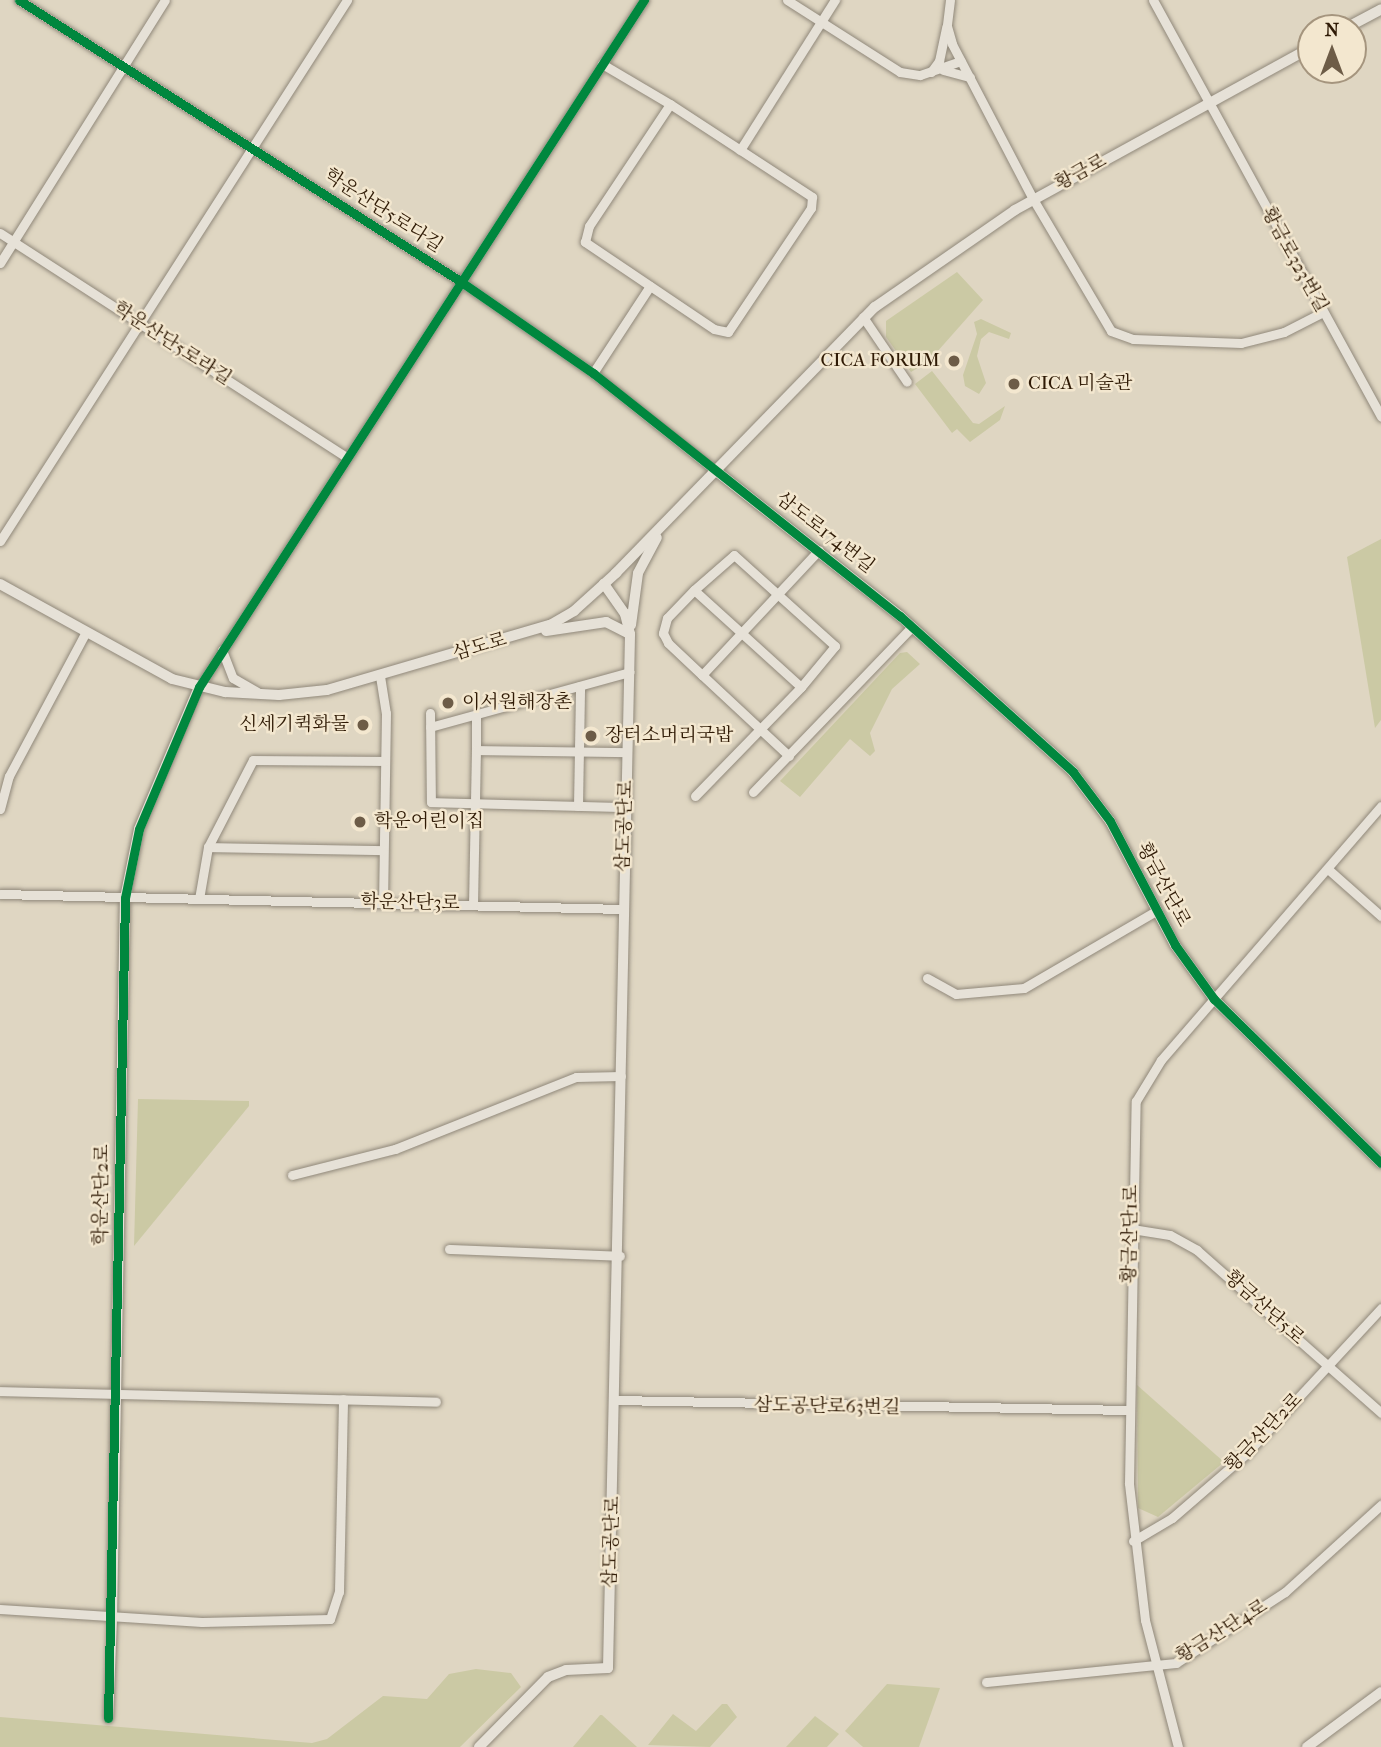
<!DOCTYPE html>
<meta charset="utf-8">
<style>
body{margin:0}
#map{position:relative;width:1381px;height:1747px;overflow:hidden;background:#dfd6c2;font-family:"IM FELL French Canon","Noto Serif KR",serif}
div>[style]{position:absolute}
.green>*{inset:0;background:#cbc9a4}
.roads{filter:drop-shadow(0 0 2px #90887a) drop-shadow(0 0 2px #90887a)}
.minor>*{height:9px;margin:-4.5px;padding:0 4.5px;transform-origin:4.5px;border-radius:4.5px;background:#e6e1d7}
.tertiary>*{height:10px;margin:-5px;padding:0 5px;transform-origin:5px;border-radius:5px;background:#e6e1d7}
.cycleway>*{height:9px;margin:-4.5px;padding:0 4.5px;transform-origin:4.5px;border-radius:4.5px;background:#00873e}
.dots>*{width:19px;height:19px;translate:-50% -50%;box-sizing:border-box;border:4px solid #f3e7cf;border-radius:50%}
span{translate:-50% -50%;white-space:nowrap;text-align:center;line-height:1.15;-webkit-text-stroke:5px #f3e7cf;paint-order:stroke}
.street-label{font-size:19px;color:#2f1a05}
.poi-label{font-size:19px;color:#2f1a05}
.right{translate:-100% -50%;text-align:right}
.left{translate:0 -50%;text-align:left}
.north{position:absolute;left:1297px;top:14px;width:70px;height:70px;box-sizing:border-box;background:#f3e7cf;border:2px solid #a5957e;border-radius:50%;rotate:0deg;font-size:19px;font-weight:700;line-height:28px;text-align:center;color:#2f1a05}
.north::after{content:'';display:block;margin:auto;width:24px;height:32px;background:#6d5c47;clip-path:polygon(50% 0,100% 100%,50% 72%,0 100%)}
</style>
<div id="map">
<div class="green">
<div style="clip-path:polygon(957px 272px,983px 300px,929px 361px,911px 372px,886px 337px,886px 321px)"></div>
<div style="clip-path:polygon(981px 319px,1011px 333px,1009px 339px,989px 332px,981px 339px,977px 356px,986px 383px,979px 394px,965px 386px,963px 375px,977px 334px,974px 322px)"></div>
<div style="clip-path:polygon(932px 371px,973px 423px,979px 424px,1005px 406px,1000px 420px,970px 442px,957px 429px,952px 433px,915px 384px)"></div>
<div style="clip-path:polygon(1381px 539px,1381px 720px,1375px 728px,1347px 557px)"></div>
<div style="clip-path:polygon(907px 652px,920px 664px,892px 689px,870px 733px,875px 751px,870px 756px,850px 739px,800px 797px,780px 781px,900px 653px)"></div>
<div style="clip-path:polygon(138px 1099px,249px 1101px,249px 1106px,134px 1246px)"></div>
<div style="clip-path:polygon(1137px 1385px,1224px 1462px,1158px 1517px,1138px 1508px)"></div>
<div style="clip-path:polygon(476px 1669px,511px 1673px,521px 1687px,460px 1747px,0 1747px,0 1717px,312px 1743px,327px 1739px,383px 1696px,427px 1699px,449px 1674px)"></div>
<div style="clip-path:polygon(887px 1684px,940px 1688px,919px 1747px,863px 1747px,845px 1731px)"></div>
<div style="clip-path:polygon(722px 1704px,727px 1704px,737px 1717px,710px 1747px,648px 1745px,673px 1714px,696px 1731px)"></div>
<div style="clip-path:polygon(600px 1715px,602px 1715px,637px 1747px,573px 1747px)"></div>
<div style="clip-path:polygon(815px 1716px,839px 1734px,827px 1747px,786px 1747px)"></div>
</div>
<div class="roads">
<div class="minor">
<div style="left:19px;top:0;width:523px;rotate:32.5deg"></div>
<div style="left:460px;top:281px;width:162px;rotate:34.7deg"></div>
<div style="left:593px;top:373px;width:156px;rotate:38.5deg"></div>
<div style="left:787px;top:0;width:134px;rotate:32.5deg"></div>
<div style="left:900px;top:72px;width:20px;rotate:9deg"></div>
<div style="left:920px;top:75px;width:43px;rotate:-18.9deg"></div>
<div style="left:950px;top:0;width:26px;rotate:97deg"></div>
<div style="left:947px;top:26px;width:19px;rotate:74deg"></div>
<div style="left:952px;top:44px;width:175px;rotate:62.4deg"></div>
<div style="left:1033px;top:199px;width:153px;rotate:59.4deg"></div>
<div style="left:1111px;top:331px;width:23px;rotate:20deg"></div>
<div style="left:1133px;top:339px;width:108px;rotate:2.1deg"></div>
<div style="left:1241px;top:343px;width:44px;rotate:-14.3deg"></div>
<div style="left:1284px;top:332px;width:44px;rotate:-27.1deg"></div>
<div style="left:1153px;top:0;width:475px;rotate:61.3deg"></div>
<div style="left:602px;top:64px;width:79px;rotate:30.5deg"></div>
<div style="left:670px;top:104px;width:170px;rotate:33.2deg"></div>
<div style="left:812px;top:197px;width:11px;rotate:95deg"></div>
<div style="left:811px;top:208px;width:149px;rotate:123.8deg"></div>
<div style="left:728px;top:332px;width:14px;rotate:-168deg"></div>
<div style="left:714px;top:329px;width:156px;rotate:-146deg"></div>
<div style="left:585px;top:242px;width:16px;rotate:-76deg"></div>
<div style="left:589px;top:226px;width:146px;rotate:-56.4deg"></div>
<div style="left:943px;top:70px;width:28px;rotate:15deg"></div>
<div style="left:931px;top:72px;width:14px;rotate:-54deg"></div>
<div style="left:939px;top:61px;width:35px;rotate:-78deg"></div>
<div style="left:740px;top:150px;width:178px;rotate:-57.7deg"></div>
<div style="left:0;top:233px;width:411px;rotate:32.9deg"></div>
<div style="left:0;top:263px;width:310px;rotate:-57.9deg"></div>
<div style="left:863px;top:317px;width:78px;rotate:55.9deg"></div>
<div style="left:593px;top:373px;width:104px;rotate:-56.8deg"></div>
<div style="left:0;top:541px;width:643px;rotate:-57.32deg"></div>
<div style="left:734px;top:555px;width:136px;rotate:42deg"></div>
<div style="left:835px;top:646px;width:53px;rotate:129.7deg"></div>
<div style="left:801px;top:687px;width:144px;rotate:-137.8deg"></div>
<div style="left:694px;top:590px;width:53px;rotate:-41.2deg"></div>
<div style="left:694px;top:590px;width:39px;rotate:134deg"></div>
<div style="left:667px;top:618px;width:16px;rotate:105deg"></div>
<div style="left:663px;top:633px;width:11px;rotate:63deg"></div>
<div style="left:668px;top:643px;width:47px;rotate:43.3deg"></div>
<div style="left:222px;top:650px;width:30px;rotate:69deg"></div>
<div style="left:233px;top:678px;width:28px;rotate:30deg"></div>
<div style="left:380px;top:676px;width:37px;rotate:81deg"></div>
<div style="left:386px;top:713px;width:190px;rotate:90.9deg"></div>
<div style="left:199px;top:687px;width:819px;rotate:-57.07deg"></div>
<div style="left:430px;top:713px;width:89px;rotate:89.4deg"></div>
<div style="left:431px;top:802px;width:194px;rotate:1.5deg"></div>
<div style="left:430px;top:727px;width:207px;rotate:-15.4deg"></div>
<div style="left:476px;top:750px;width:35px;rotate:-90deg"></div>
<div style="left:789px;top:756px;width:119px;rotate:-137deg"></div>
<div style="left:702px;top:675px;width:171px;rotate:-46.9deg"></div>
<div style="left:753px;top:792px;width:229px;rotate:-46.1deg"></div>
<div style="left:695px;top:796px;width:152px;rotate:-45.8deg"></div>
<div style="left:578px;top:806px;width:120px;rotate:-89deg"></div>
<div style="left:0;top:809px;width:34px;rotate:-75deg"></div>
<div style="left:9px;top:776px;width:163px;rotate:-61.9deg"></div>
<div style="left:208px;top:847px;width:175px;rotate:1deg"></div>
<div style="left:1328px;top:869px;width:71px;rotate:41.6deg"></div>
<div style="left:0;top:894px;width:622px;rotate:1.38deg"></div>
<div style="left:199px;top:899px;width:53px;rotate:-80.2deg"></div>
<div style="left:208px;top:847px;width:98px;rotate:-62.7deg"></div>
<div style="left:253px;top:760px;width:132px;rotate:0.4deg"></div>
<div style="left:473px;top:905px;width:155px;rotate:-88.9deg"></div>
<div style="left:476px;top:750px;width:151px;rotate:0.8deg"></div>
<div style="left:927px;top:978px;width:33px;rotate:29deg"></div>
<div style="left:956px;top:994px;width:68px;rotate:-5deg"></div>
<div style="left:1024px;top:988px;width:153px;rotate:-30.3deg"></div>
<div style="left:292px;top:1175px;width:106px;rotate:-14.2deg"></div>
<div style="left:395px;top:1149px;width:195px;rotate:-21.7deg"></div>
<div style="left:576px;top:1077px;width:45px;rotate:-1.3deg"></div>
<div style="left:1132px;top:1229px;width:38px;rotate:9deg"></div>
<div style="left:1170px;top:1235px;width:31px;rotate:29deg"></div>
<div style="left:1197px;top:1250px;width:246px;rotate:41.5deg"></div>
<div style="left:449px;top:1249px;width:171px;rotate:2.3deg"></div>
<div style="left:0;top:1391px;width:436px;rotate:1.4deg"></div>
<div style="left:616px;top:1400px;width:512px;rotate:1.12deg"></div>
<div style="left:1133px;top:1541px;width:45px;rotate:-30.5deg"></div>
<div style="left:1172px;top:1518px;width:98px;rotate:-40.9deg"></div>
<div style="left:1246px;top:1454px;width:199px;rotate:-47.2deg"></div>
<div style="left:0;top:1609px;width:202px;rotate:3.7deg"></div>
<div style="left:202px;top:1622px;width:128px;rotate:-1.3deg"></div>
<div style="left:330px;top:1619px;width:28px;rotate:-72deg"></div>
<div style="left:339px;top:1592px;width:193px;rotate:-88.8deg"></div>
<div style="left:986px;top:1682px;width:191px;rotate:-5.7deg"></div>
<div style="left:1176px;top:1663px;width:130px;rotate:-33.1deg"></div>
<div style="left:1285px;top:1592px;width:130px;rotate:-42.2deg"></div>
<div style="left:108px;top:1718px;width:100px;rotate:-87.7deg"></div>
<div style="left:1178px;top:1747px;width:131px;rotate:-104.6deg"></div>
<div style="left:1145px;top:1620px;width:138px;rotate:-96.7deg"></div>
<div style="left:1129px;top:1483px;width:382px;rotate:-89deg"></div>
<div style="left:1136px;top:1101px;width:48px;rotate:-58.6deg"></div>
<div style="left:1161px;top:1060px;width:336px;rotate:-49.1deg"></div>
</div>
<div class="tertiary">
<div style="left:1346px;top:28px;width:40px;rotate:-28deg"></div>
<div style="left:715px;top:470px;width:236px;rotate:38.3deg"></div>
<div style="left:900px;top:616px;width:233px;rotate:42deg"></div>
<div style="left:1073px;top:772px;width:61px;rotate:52.9deg"></div>
<div style="left:1110px;top:821px;width:140px;rotate:62.3deg"></div>
<div style="left:1175px;top:945px;width:67px;rotate:54.2deg"></div>
<div style="left:1214px;top:999px;width:234px;rotate:44.5deg"></div>
<div style="left:0;top:584px;width:196px;rotate:28.9deg"></div>
<div style="left:172px;top:679px;width:55px;rotate:13.8deg"></div>
<div style="left:225px;top:692px;width:54px;rotate:3.2deg"></div>
<div style="left:279px;top:695px;width:48px;rotate:-5.9deg"></div>
<div style="left:327px;top:690px;width:232px;rotate:-16.3deg"></div>
<div style="left:550px;top:625px;width:28px;rotate:-30deg"></div>
<div style="left:574px;top:611px;width:57px;rotate:-42.1deg"></div>
<div style="left:616px;top:573px;width:371px;rotate:-45.8deg"></div>
<div style="left:875px;top:307px;width:170px;rotate:-34.7deg"></div>
<div style="left:1015px;top:210px;width:338px;rotate:-28.8deg"></div>
<div style="left:631px;top:625px;width:52px;rotate:-82.3deg"></div>
<div style="left:638px;top:573px;width:40px;rotate:-62deg"></div>
<div style="left:546px;top:631px;width:61px;rotate:-8.5deg"></div>
<div style="left:606px;top:622px;width:27px;rotate:27deg"></div>
<div style="left:112px;top:1618px;width:720px;rotate:-88.97deg"></div>
<div style="left:125px;top:898px;width:70px;rotate:-78.5deg"></div>
<div style="left:139px;top:829px;width:154px;rotate:-67.1deg"></div>
<div style="left:479px;top:1747px;width:98px;rotate:-45.4deg"></div>
<div style="left:548px;top:1677px;width:19px;rotate:-21deg"></div>
<div style="left:566px;top:1670px;width:42px;rotate:-2.7deg"></div>
<div style="left:608px;top:1668px;width:1034px;rotate:-88.78deg"></div>
<div style="left:630px;top:634px;width:21px;rotate:-104deg"></div>
<div style="left:625px;top:614px;width:37px;rotate:-125deg"></div>
<div style="left:1307px;top:1747px;width:92px;rotate:-36.6deg"></div>
</div>
</div>
<div class="cycleway">
<div style="left:19px;top:0;width:523px;rotate:32.5deg"></div>
<div style="left:460px;top:281px;width:162px;rotate:34.7deg"></div>
<div style="left:593px;top:373px;width:392px;rotate:38.4deg"></div>
<div style="left:900px;top:616px;width:233px;rotate:42deg"></div>
<div style="left:1073px;top:772px;width:61px;rotate:52.9deg"></div>
<div style="left:1110px;top:821px;width:140px;rotate:62.3deg"></div>
<div style="left:1175px;top:945px;width:67px;rotate:54.2deg"></div>
<div style="left:1214px;top:999px;width:234px;rotate:44.5deg"></div>
<div style="left:108px;top:1718px;width:820px;rotate:-88.81deg"></div>
<div style="left:125px;top:898px;width:70px;rotate:-78.5deg"></div>
<div style="left:139px;top:829px;width:154px;rotate:-67.1deg"></div>
<div style="left:199px;top:687px;width:819px;rotate:-57.07deg"></div>
</div>
<div class="dots">
<div style="left:954px;top:361px;background:#6d5c47"></div>
<div style="left:1014px;top:384px;background:#6d5c47"></div>
<div style="left:448px;top:703px;background:#6d5c47"></div>
<div style="left:363px;top:725px;background:#6d5c47"></div>
<div style="left:591px;top:736px;background:#6d5c47"></div>
<div style="left:360px;top:822px;background:#6d5c47"></div>
</div>
<div class="street-label">
<span style="left:1081px;top:173px;rotate:-29deg">황금로</span>
<span style="left:383px;top:211px;rotate:33deg">학운산단5로다길</span>
<span style="left:1294px;top:260px;rotate:61deg">황금로323번길</span>
<span style="left:172px;top:344px;rotate:33deg">학운산단5로라길</span>
<span style="left:825px;top:533px;rotate:38deg">삼도로174번길</span>
<span style="left:480px;top:647px;rotate:-16deg">삼도로</span>
<span style="left:625px;top:826px;rotate:-88deg">삼도공단로</span>
<span style="left:1163px;top:885px;rotate:62deg">황금산단로</span>
<span style="left:410px;top:903px;rotate:1deg">학운산단3로</span>
<span style="left:102px;top:1195px;rotate:-89deg">학운산단2로</span>
<span style="left:1131px;top:1234px;rotate:-89deg">황금산단1로</span>
<span style="left:1264px;top:1308px;rotate:42deg">황금산단5로</span>
<span style="left:827px;top:1407px;rotate:1deg">삼도공단로63번길</span>
<span style="left:1264px;top:1433px;rotate:-46deg">황금산단2로</span>
<span style="left:612px;top:1542px;rotate:-88deg">삼도공단로</span>
<span style="left:1222px;top:1632px;rotate:-32deg">황금산단4로</span>
</div>
<div class="poi-label">
<span class="right" style="left:940px;top:361px">CICA FORUM</span>
<span class="left" style="left:1028px;top:384px">CICA 미술관</span>
<span class="left" style="left:462px;top:703px">이서원해장촌</span>
<span class="right" style="left:349px;top:725px">신세기퀵화물</span>
<span class="left" style="left:605px;top:736px">장터소머리국밥</span>
<span class="left" style="left:374px;top:822px">학운어린이집</span>
</div>
<div class="north">N</div>
</div>
